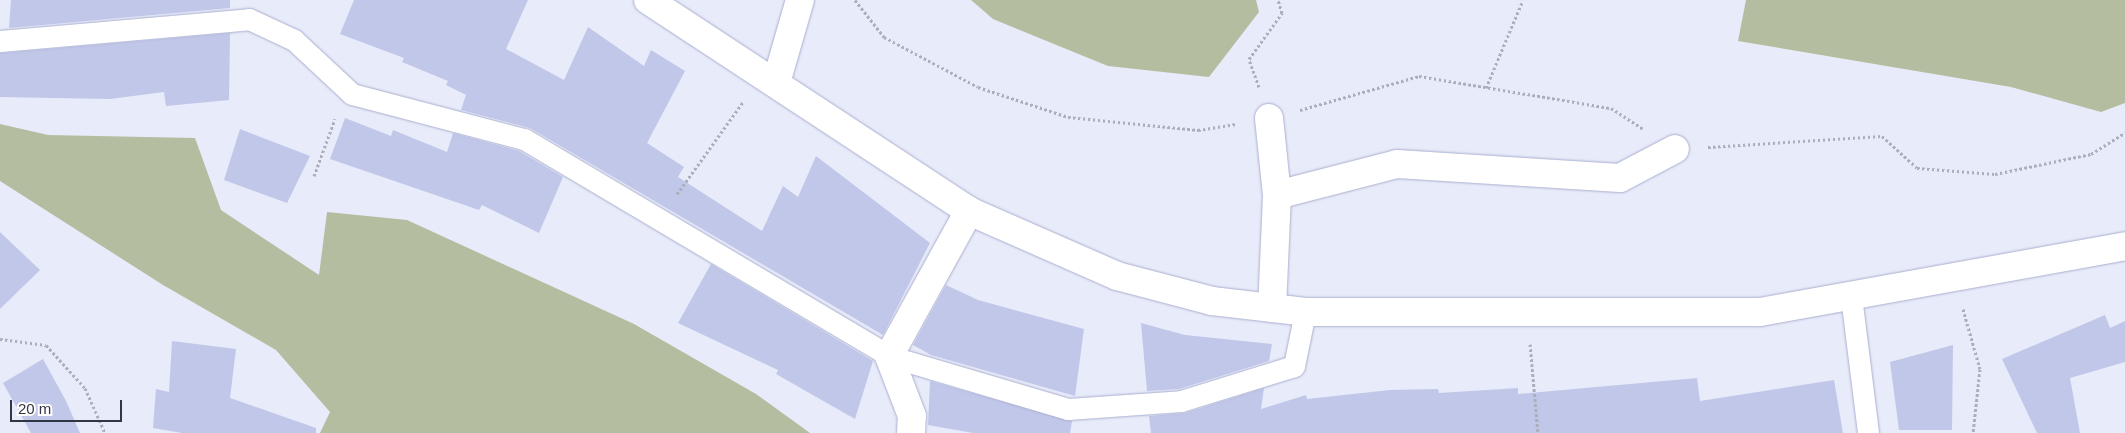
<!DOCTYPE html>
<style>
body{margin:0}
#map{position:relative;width:2125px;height:433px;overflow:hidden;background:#e8ebf9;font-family:Helvetica,sans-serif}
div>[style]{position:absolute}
.forest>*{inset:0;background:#b5bda0}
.building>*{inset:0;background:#c1c7e9}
.path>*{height:3px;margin-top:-1.5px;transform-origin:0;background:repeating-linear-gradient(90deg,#abaebb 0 2.5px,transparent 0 5px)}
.roads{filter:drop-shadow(0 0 1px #a9afd0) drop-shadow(0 0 1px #a9afd0)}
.service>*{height:21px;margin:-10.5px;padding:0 10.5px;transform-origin:10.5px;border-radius:10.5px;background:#fff}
.minor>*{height:28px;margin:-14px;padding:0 14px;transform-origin:14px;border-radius:14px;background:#fff}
.tertiary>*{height:28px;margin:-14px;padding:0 14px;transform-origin:14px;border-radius:14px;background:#fff}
span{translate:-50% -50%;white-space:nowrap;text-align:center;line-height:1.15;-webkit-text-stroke:5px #fff;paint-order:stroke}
.scale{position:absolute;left:10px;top:400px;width:112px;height:22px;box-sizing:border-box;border:2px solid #323542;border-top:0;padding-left:6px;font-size:15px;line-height:18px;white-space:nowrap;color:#323542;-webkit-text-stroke:4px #fff;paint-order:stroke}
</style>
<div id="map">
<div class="forest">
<div style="clip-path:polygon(971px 0,1256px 0,1259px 12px,1209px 77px,1108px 66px,993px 19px)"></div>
<div style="clip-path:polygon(1746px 0,2125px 0,2125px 103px,2101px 112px,2011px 87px,1738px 41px)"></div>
<div style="clip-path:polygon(0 124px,48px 135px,195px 138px,221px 210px,319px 275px,327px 212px,407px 220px,634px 324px,756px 394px,810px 433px,320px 433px,330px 412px,276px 350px,163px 285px,0 181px)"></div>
</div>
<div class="building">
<div style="clip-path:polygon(11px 0,230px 0,230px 8px,9px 28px)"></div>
<div style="clip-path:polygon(354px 0,528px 0,506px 49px,564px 80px,588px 27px,644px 66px,651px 50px,685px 71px,647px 143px,684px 167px,678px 177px,762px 231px,783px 186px,798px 197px,816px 156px,930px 243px,883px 335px,530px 128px,461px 110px,466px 95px,446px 85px,448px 81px,402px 62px,404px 58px,340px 34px)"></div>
<div style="clip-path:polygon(230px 33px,229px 100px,166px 106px,164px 92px,110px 99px,0 97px,0 53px)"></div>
<div style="clip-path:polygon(345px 118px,391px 136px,393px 130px,447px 152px,453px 133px,519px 151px,563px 177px,539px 233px,482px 205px,479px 210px,330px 159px)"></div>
<div style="clip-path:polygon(240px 129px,310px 156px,287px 203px,224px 180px)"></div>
<div style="clip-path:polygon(0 232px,40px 270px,0 309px)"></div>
<div style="clip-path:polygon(711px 264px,873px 361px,855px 419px,776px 374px,778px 370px,678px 323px)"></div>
<div style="clip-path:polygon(946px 285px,978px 300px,1084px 329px,1075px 396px,931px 355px,913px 345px)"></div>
<div style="clip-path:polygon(2105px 315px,2110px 328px,2125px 321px,2125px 362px,2070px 378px,2080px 433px,2037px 433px,2002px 359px)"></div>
<div style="clip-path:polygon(1141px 323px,1185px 335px,1272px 344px,1269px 361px,1179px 389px,1147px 391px)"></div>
<div style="clip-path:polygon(172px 341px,236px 349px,230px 398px,316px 428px,316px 433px,182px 433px,153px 428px,156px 389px,169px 392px)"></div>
<div style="clip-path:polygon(1953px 345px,1952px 430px,1899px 430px,1890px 362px)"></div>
<div style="clip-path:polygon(43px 359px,66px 401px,80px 433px,31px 433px,3px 383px)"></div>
<div style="clip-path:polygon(1697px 378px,1700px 401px,1834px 380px,1843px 433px,1151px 433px,1149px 416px,1185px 413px,1264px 388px,1261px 409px,1306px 395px,1307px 399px,1390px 390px,1438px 389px,1439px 393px,1518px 388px,1518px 394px)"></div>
<div style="clip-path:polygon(930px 381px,1072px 421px,1070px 433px,973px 433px,928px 425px)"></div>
</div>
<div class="path">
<div style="left:855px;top:0;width:47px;rotate:51.9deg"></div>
<div style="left:884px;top:37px;width:106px;rotate:28deg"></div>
<div style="left:978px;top:87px;width:95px;rotate:18.4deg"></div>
<div style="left:1068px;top:117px;width:131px;rotate:5.7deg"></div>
<div style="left:1198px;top:130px;width:39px;rotate:-9deg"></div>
<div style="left:1259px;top:87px;width:30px;rotate:-110deg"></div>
<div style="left:1249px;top:59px;width:57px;rotate:-54.3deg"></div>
<div style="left:1282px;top:13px;width:14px;rotate:-107deg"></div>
<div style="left:1486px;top:88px;width:95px;rotate:-67.2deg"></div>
<div style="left:1300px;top:110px;width:124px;rotate:-15.9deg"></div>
<div style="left:1419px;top:76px;width:195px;rotate:9.5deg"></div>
<div style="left:1611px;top:108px;width:38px;rotate:33deg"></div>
<div style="left:1708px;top:147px;width:174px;rotate:-3.6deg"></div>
<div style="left:1882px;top:136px;width:47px;rotate:42.4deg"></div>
<div style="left:1917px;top:168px;width:78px;rotate:4.4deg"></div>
<div style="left:1995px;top:174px;width:98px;rotate:-11.8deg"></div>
<div style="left:2091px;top:154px;width:40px;rotate:-32deg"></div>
<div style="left:314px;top:176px;width:61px;rotate:-69.8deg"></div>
<div style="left:677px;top:194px;width:113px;rotate:-54.3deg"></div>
<div style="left:1963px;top:309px;width:62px;rotate:74.2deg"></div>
<div style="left:1980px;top:369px;width:64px;rotate:96.2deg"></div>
<div style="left:0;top:339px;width:46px;rotate:7.4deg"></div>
<div style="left:46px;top:345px;width:58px;rotate:47.8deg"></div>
<div style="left:85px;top:388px;width:49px;rotate:66deg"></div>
<div style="left:1530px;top:344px;width:89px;rotate:84.9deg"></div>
</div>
<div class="roads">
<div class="service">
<div style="left:0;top:41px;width:250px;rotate:-5deg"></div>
<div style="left:249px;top:19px;width:50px;rotate:25deg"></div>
<div style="left:294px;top:40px;width:79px;rotate:43deg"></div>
<div style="left:352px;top:94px;width:178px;rotate:14.7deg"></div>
<div style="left:524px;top:139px;width:425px;rotate:30.7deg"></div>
<div style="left:889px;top:356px;width:187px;rotate:16.5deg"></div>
<div style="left:1068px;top:409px;width:113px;rotate:-4deg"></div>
<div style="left:1181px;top:401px;width:118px;rotate:-17.2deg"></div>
<div style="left:1294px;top:366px;width:55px;rotate:-78.5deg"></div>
<div style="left:1851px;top:296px;width:138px;rotate:82.9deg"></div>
</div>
<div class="minor">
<div style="left:776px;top:83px;width:86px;rotate:-73.9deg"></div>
<div style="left:1269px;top:118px;width:77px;rotate:84.1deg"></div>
<div style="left:1277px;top:195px;width:113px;rotate:92.5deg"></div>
<div style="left:1277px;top:195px;width:124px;rotate:-14.5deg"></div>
<div style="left:1397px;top:164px;width:223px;rotate:3.6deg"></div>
<div style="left:1620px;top:178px;width:62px;rotate:-27.8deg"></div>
<div style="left:911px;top:433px;width:17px;rotate:-87deg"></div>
<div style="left:912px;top:416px;width:64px;rotate:-111deg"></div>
<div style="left:889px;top:356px;width:166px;rotate:-61.1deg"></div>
</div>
<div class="tertiary">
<div style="left:648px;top:0;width:384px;rotate:33.3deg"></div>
<div style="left:969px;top:211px;width:162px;rotate:23.7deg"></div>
<div style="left:1117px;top:276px;width:98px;rotate:14.7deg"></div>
<div style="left:1212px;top:301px;width:94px;rotate:6.7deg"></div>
<div style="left:1305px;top:312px;width:455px"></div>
<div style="left:1760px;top:312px;width:371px;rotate:-10.2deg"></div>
</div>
</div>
<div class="scale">20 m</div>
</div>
